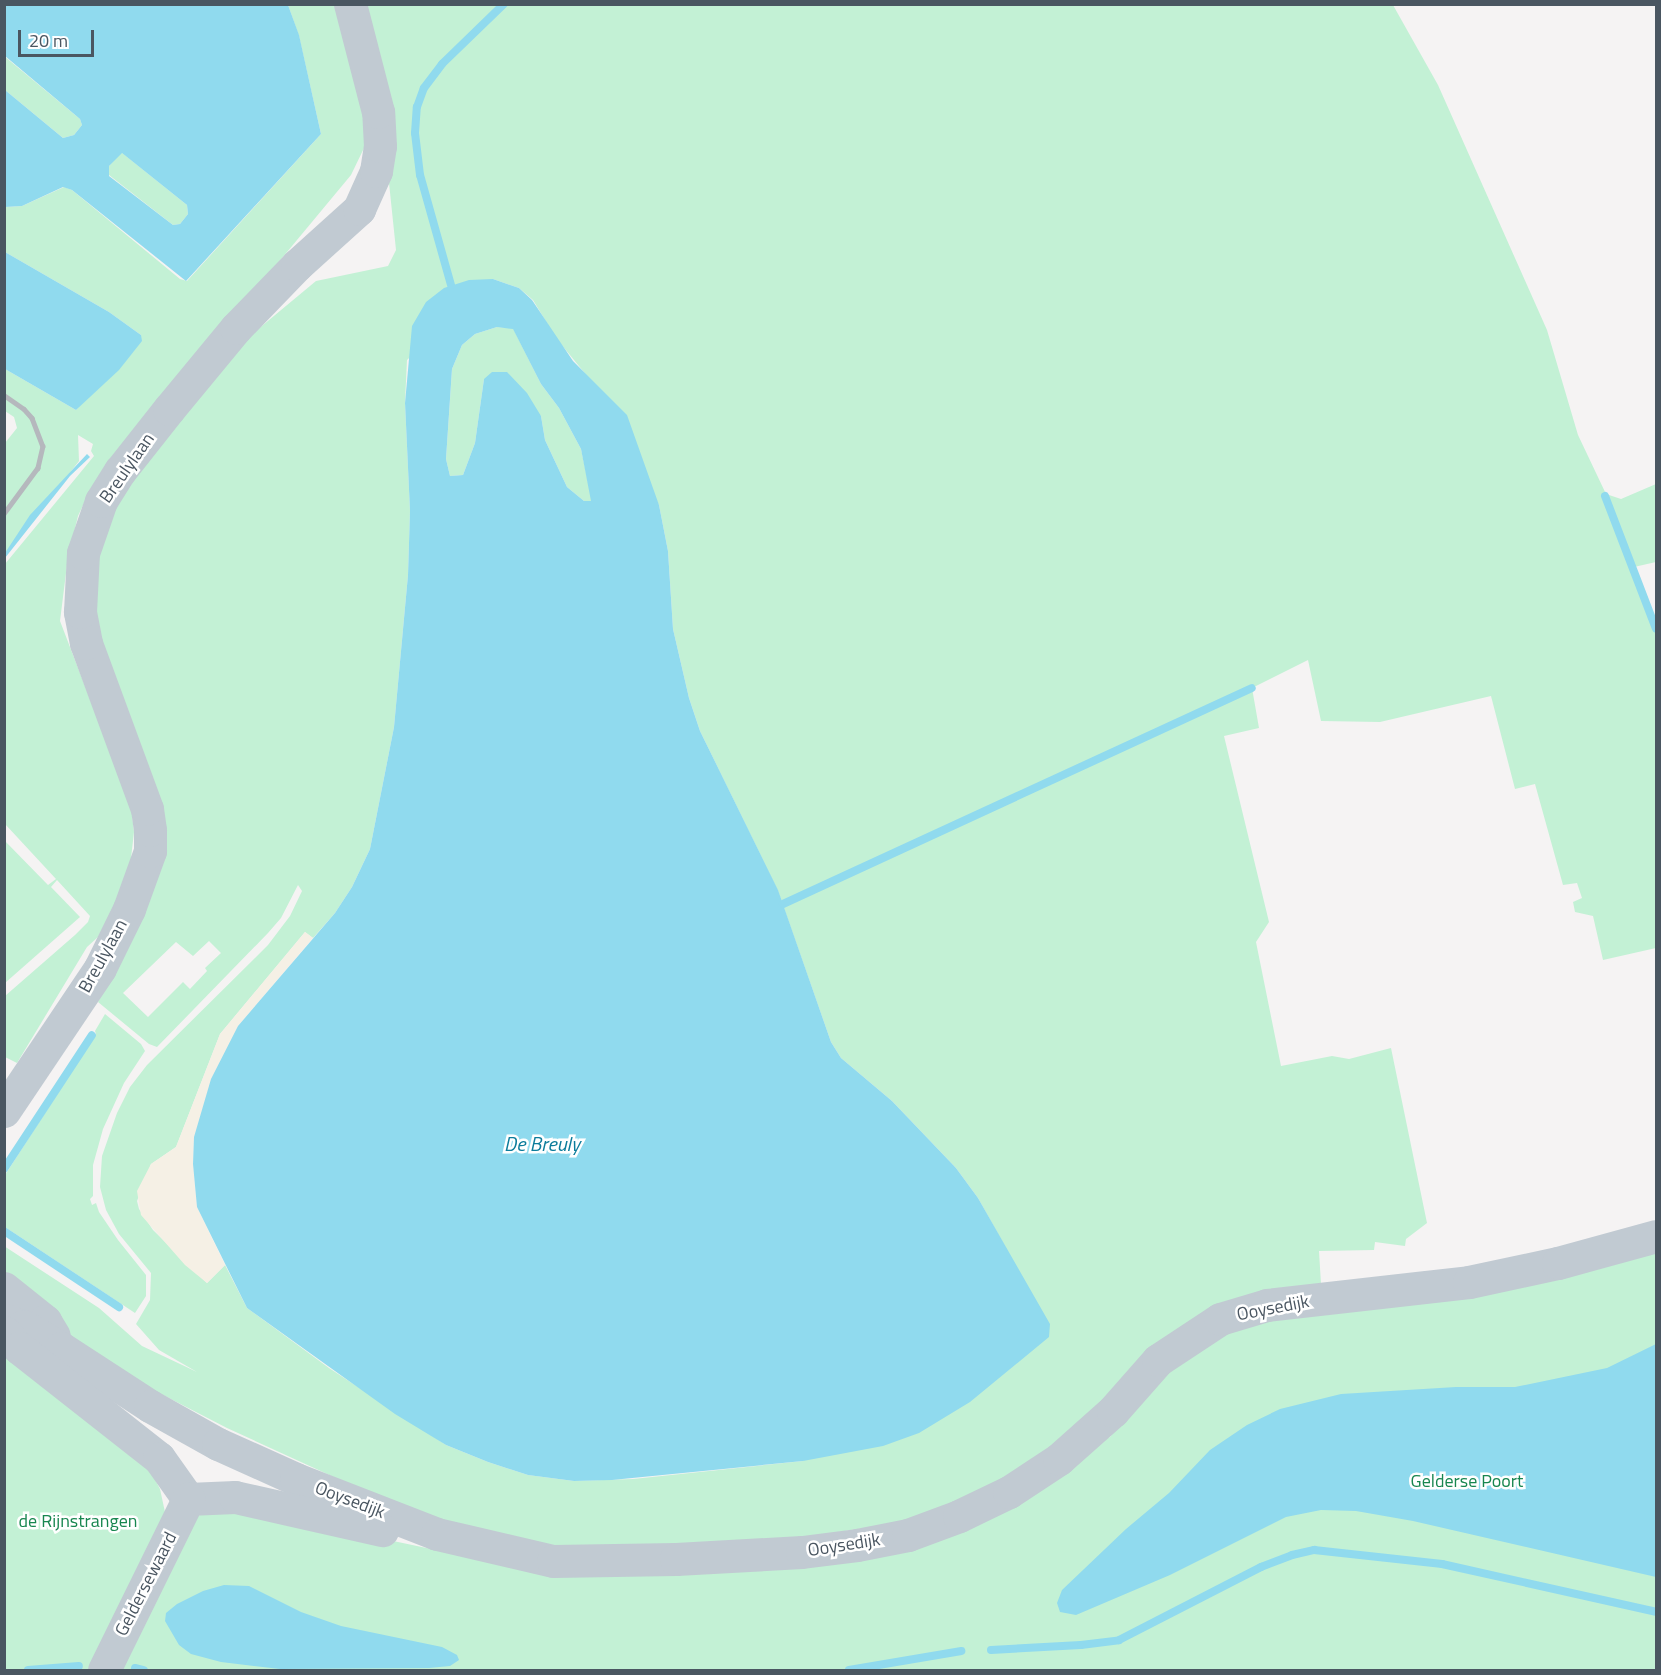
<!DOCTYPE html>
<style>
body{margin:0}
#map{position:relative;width:1661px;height:1675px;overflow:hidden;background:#f5f3f3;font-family:"Titillium Web",sans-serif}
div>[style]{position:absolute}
.green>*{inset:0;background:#c3f1d5}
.sand>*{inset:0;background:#f5f0e5}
.water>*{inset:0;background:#90daee}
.stream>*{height:8px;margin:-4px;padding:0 4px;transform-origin:4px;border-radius:4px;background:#90daee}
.minor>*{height:33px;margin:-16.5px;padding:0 16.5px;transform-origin:16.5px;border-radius:16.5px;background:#c1cad2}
.rail>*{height:4.5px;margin:-2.25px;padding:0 2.25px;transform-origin:2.25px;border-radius:2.25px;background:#b5b8bd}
span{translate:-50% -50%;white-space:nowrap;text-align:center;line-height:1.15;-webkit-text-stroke:5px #fff;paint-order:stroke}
.street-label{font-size:18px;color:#4a5661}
.park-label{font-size:18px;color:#17864f}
.water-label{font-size:20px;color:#0c7c9b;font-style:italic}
.frame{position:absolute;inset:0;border:6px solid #4a5661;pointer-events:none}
.scale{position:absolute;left:18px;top:30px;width:76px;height:27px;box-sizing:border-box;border:3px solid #4a5661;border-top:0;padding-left:8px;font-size:18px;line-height:21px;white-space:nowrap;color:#4a5661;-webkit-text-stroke:4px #fff;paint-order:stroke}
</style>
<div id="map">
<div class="green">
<div style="clip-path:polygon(288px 5px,342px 5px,364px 87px,365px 146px,351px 175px,91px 488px,78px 516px,68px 557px,60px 621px,131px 806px,134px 832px,130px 867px,118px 902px,98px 937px,87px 947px,17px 1063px,5px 1057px,5px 996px,75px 935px,88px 922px,90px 916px,57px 880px,51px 887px,80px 917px,5px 983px,5px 841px,48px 885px,56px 879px,5px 824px,5px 564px,94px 456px,91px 451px,93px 444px,78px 435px,79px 461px,5px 556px,5px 443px,17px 428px,14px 417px,5px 411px,5px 369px,76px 410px,141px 335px,109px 312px,5px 252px,5px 207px,22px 206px,64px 187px,72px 190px,180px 279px,187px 281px,321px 134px,299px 36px)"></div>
<div style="clip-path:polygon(evenodd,361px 5px,1393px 5px,1438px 85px,1547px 330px,1578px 435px,1606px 494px,1621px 499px,1656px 484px,1656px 562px,1634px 567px,1656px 627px,1656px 948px,1603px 960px,1593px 916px,1575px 912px,1573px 902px,1582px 898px,1577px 883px,1563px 885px,1535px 784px,1515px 789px,1491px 696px,1380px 722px,1321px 721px,1308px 660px,1252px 688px,1259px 728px,1224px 736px,1269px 922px,1256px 942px,1281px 1066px,1332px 1056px,1349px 1059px,1391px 1048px,1427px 1223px,1406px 1239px,1405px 1246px,1375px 1242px,1374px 1250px,1319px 1251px,1321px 1284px,1280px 1288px,1054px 1449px,936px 1517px,727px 1549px,512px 1544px,373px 1495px,227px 1428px,130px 1378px,5px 1306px,4px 1246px,99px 1308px,142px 1346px,197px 1372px,159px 1350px,136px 1324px,150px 1300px,151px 1273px,119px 1234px,106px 1210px,100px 1187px,102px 1156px,117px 1113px,130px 1087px,147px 1065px,268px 945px,290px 916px,302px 891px,298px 885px,281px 918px,268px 933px,157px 1047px,149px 1044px,98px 1002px,118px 962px,155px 874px,109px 689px,93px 594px,98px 558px,122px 489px,234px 349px,316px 281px,388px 266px,396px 250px,386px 154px,361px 5px,493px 279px,519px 288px,533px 300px,556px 338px,592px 382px,659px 505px,668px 551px,673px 629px,689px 698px,700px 731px,778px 891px,831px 1042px,841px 1058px,892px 1101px,956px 1168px,978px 1198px,1006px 1248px,803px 1461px,633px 1479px,574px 1481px,528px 1475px,488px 1462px,446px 1445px,329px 1368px,247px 1308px,225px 1265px,207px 1283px,153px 1230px,139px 1209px,137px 1201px,151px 1164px,176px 1147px,220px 1034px,305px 932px,313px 938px,335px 913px,352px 887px,370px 849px,394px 727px,408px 575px,410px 511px,405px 403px,407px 360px,493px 279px,361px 5px,209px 941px,221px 953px,205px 968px,207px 971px,190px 989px,183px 982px,148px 1017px,123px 993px,176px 942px,193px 956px,209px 941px)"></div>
<div style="clip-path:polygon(4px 56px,80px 119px,82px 125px,74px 135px,63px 138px,5px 90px)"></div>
<div style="clip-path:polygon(121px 152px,187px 205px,188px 214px,180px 224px,173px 225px,109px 175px,109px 166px)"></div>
<div style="clip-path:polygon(497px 327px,513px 328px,541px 384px,559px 408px,581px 449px,592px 501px,584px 501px,567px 487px,545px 440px,541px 416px,484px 379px,475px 443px,463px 475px,450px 476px,446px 459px,452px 369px,462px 345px,475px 334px)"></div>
<div style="clip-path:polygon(105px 1014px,141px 1044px,145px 1051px,124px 1083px,103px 1129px,93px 1165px,93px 1196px,90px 1199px,92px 1205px,96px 1203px,99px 1212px,118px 1240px,146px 1275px,146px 1296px,135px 1313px,5px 1227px,5px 1175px,96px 1034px,95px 1031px)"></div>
<div style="clip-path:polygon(1656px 1247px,1656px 1670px,5px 1670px,5px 1352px,150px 1470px,160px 1489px,168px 1526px,227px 1506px,474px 1558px,833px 1560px,1090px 1443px,1110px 1437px,1130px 1407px,1153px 1381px,1238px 1323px)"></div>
</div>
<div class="sand">
<div style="clip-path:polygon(305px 932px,313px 938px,238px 1026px,194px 1137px,193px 1164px,197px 1207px,225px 1265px,207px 1283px,185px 1265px,141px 1215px,137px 1191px,151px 1164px,176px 1147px,220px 1034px)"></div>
</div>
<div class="water">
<div style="clip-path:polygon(evenodd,5px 4px,288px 5px,299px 35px,321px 134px,186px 281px,72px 190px,63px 187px,22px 206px,5px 207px,5px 90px,63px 138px,74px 135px,82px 125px,80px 119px,5px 56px,5px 4px,122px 153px,187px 205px,188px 214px,180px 224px,173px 225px,109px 176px,109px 166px,122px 153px)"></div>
<div style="clip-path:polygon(5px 252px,109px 312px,141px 335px,142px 341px,119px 370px,76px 410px,5px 369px)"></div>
<div style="clip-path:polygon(evenodd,493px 279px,519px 288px,532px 300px,573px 361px,627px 415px,659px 505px,668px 551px,673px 629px,689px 698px,700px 731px,778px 890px,831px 1042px,841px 1058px,892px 1101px,956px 1168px,978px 1198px,1050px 1324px,1049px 1337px,970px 1402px,919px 1433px,883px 1446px,803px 1461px,612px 1480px,574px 1481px,528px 1475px,488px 1462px,446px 1445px,395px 1414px,247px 1308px,197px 1207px,193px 1164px,194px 1137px,211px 1079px,238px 1026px,335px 913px,352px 887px,370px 849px,394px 727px,408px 575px,410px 511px,405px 403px,412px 326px,426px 302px,444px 288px,469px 280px,493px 279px,497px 327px,513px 329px,541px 384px,559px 408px,581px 449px,591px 501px,584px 501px,567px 487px,545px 440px,541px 416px,527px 393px,507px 372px,492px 372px,484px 379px,475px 443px,463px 475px,450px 476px,446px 459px,452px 369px,462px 345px,475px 334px,497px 327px)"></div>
<div style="clip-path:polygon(87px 454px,90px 457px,70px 476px,5px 558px,5px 553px,30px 515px)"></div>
<div style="clip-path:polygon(1656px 1344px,1656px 1577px,1413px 1521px,1356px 1511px,1321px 1510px,1286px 1517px,1170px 1575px,1076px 1615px,1060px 1612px,1057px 1603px,1062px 1590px,1126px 1529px,1169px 1493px,1210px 1450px,1247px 1425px,1280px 1409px,1341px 1394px,1456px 1387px,1515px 1387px,1607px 1368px)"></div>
<div style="clip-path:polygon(224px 1585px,249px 1586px,301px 1612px,341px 1626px,442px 1647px,457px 1655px,459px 1660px,450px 1666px,429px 1668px,280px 1669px,221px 1662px,191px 1654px,179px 1645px,165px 1621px,166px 1613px,177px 1604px,203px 1591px)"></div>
</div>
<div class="stream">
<div style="left:451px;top:285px;width:114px;rotate:-105.7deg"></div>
<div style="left:420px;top:175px;width:42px;rotate:-96.8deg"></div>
<div style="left:415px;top:133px;width:26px;rotate:-86deg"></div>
<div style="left:417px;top:107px;width:20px;rotate:-70deg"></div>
<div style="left:424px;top:88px;width:30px;rotate:-53deg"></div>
<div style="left:442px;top:64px;width:86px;rotate:-44.1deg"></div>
<div style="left:1605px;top:496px;width:142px;rotate:69deg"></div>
<div style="left:783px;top:904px;width:516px;rotate:-24.73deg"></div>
<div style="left:4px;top:1169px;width:160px;rotate:-56.7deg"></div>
<div style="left:4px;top:1231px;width:138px;rotate:33.5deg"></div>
<div style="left:991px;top:1650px;width:90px;rotate:-3.2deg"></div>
<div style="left:1081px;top:1645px;width:38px;rotate:-7deg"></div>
<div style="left:1119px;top:1640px;width:160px;rotate:-27.2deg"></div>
<div style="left:1261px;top:1567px;width:33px;rotate:-21deg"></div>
<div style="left:1292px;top:1555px;width:23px;rotate:-13deg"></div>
<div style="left:1314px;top:1550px;width:129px;rotate:6.2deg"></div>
<div style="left:1442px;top:1564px;width:219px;rotate:12.6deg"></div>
<div style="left:135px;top:1668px;width:9px;rotate:13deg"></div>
<div style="left:28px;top:1670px;width:51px;rotate:-4.5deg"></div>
<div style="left:849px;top:1670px;width:114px;rotate:-9.6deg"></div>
</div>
<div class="minor">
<div style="left:4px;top:1111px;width:172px;rotate:-56.1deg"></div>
<div style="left:100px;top:968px;width:66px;rotate:-63.8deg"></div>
<div style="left:129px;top:909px;width:62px;rotate:-70.1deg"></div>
<div style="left:150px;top:851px;width:21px;rotate:-90deg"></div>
<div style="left:150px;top:830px;width:21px;rotate:-98deg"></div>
<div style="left:147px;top:809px;width:177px;rotate:-110.2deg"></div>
<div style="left:86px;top:643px;width:32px;rotate:-101deg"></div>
<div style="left:80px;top:612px;width:59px;rotate:-87.1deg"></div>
<div style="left:83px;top:553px;width:55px;rotate:-70.9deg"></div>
<div style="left:101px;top:501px;width:36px;rotate:-58deg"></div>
<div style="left:120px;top:471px;width:79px;rotate:-51.7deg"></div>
<div style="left:169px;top:409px;width:105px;rotate:-50.4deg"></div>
<div style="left:236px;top:328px;width:88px;rotate:-45.9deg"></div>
<div style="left:297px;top:265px;width:84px;rotate:-42.1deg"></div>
<div style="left:359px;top:209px;width:42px;rotate:-65.9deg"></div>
<div style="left:376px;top:171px;width:25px;rotate:-81deg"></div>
<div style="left:380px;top:146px;width:34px;rotate:-93deg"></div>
<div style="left:378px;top:112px;width:112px;rotate:-104.5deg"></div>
<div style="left:4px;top:1288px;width:53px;rotate:38.8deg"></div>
<div style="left:45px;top:1321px;width:17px;rotate:59deg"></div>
<div style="left:4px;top:1320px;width:20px;rotate:18deg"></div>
<div style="left:23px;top:1326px;width:44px;rotate:30.1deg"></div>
<div style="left:61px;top:1348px;width:106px;rotate:33.1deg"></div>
<div style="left:150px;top:1406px;width:78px;rotate:29.2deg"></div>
<div style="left:218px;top:1444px;width:85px;rotate:24.2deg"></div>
<div style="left:296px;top:1479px;width:151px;rotate:21.3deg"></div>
<div style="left:437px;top:1534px;width:119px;rotate:13.1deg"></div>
<div style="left:553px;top:1561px;width:123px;rotate:-0.9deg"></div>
<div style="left:676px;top:1559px;width:126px;rotate:-3.2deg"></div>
<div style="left:802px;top:1552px;width:55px;rotate:-7.3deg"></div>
<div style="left:857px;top:1545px;width:52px;rotate:-11.1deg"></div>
<div style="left:908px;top:1535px;width:54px;rotate:-20.4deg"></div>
<div style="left:959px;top:1516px;width:55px;rotate:-25.6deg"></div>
<div style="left:1009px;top:1492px;width:60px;rotate:-33.4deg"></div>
<div style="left:1059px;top:1459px;width:72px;rotate:-41.6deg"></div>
<div style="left:1113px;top:1411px;width:68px;rotate:-48.6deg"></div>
<div style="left:1158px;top:1360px;width:74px;rotate:-33.5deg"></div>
<div style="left:1220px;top:1319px;width:49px;rotate:-16.6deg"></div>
<div style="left:1267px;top:1305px;width:203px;rotate:-6.5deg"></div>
<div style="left:1469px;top:1282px;width:91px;rotate:-12.1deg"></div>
<div style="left:1558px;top:1263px;width:102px;rotate:-15.4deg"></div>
<div style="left:4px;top:1332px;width:22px;rotate:47deg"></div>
<div style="left:19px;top:1348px;width:178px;rotate:38.2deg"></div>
<div style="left:159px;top:1458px;width:50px;rotate:54.7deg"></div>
<div style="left:188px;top:1499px;width:47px;rotate:-2.4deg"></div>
<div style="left:235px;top:1497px;width:151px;rotate:12.7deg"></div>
<div style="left:104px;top:1670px;width:191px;rotate:-63.8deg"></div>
</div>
<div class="rail">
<div style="left:4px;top:395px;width:24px;rotate:35deg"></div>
<div style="left:24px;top:409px;width:12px;rotate:48deg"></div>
<div style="left:32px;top:418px;width:30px;rotate:69deg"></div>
<div style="left:43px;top:446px;width:23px;rotate:103deg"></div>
<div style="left:38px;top:468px;width:57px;rotate:126.5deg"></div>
</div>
<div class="street-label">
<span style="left:127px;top:468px;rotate:-55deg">Breulylaan</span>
<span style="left:103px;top:956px;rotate:-61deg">Breulylaan</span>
<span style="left:1273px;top:1308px;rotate:-11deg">Ooysedijk</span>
<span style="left:350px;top:1500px;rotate:21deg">Ooysedijk</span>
<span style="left:844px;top:1545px;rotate:-9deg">Ooysedijk</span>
<span style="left:146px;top:1584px;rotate:-63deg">Geldersewaard</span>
</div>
<div class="park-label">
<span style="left:1467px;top:1481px">Gelderse Poort</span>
<span style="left:78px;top:1521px">de Rijnstrangen</span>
</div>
<div class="water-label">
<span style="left:542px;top:1143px">De Breuly</span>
</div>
<div class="frame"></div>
<div class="scale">20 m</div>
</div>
